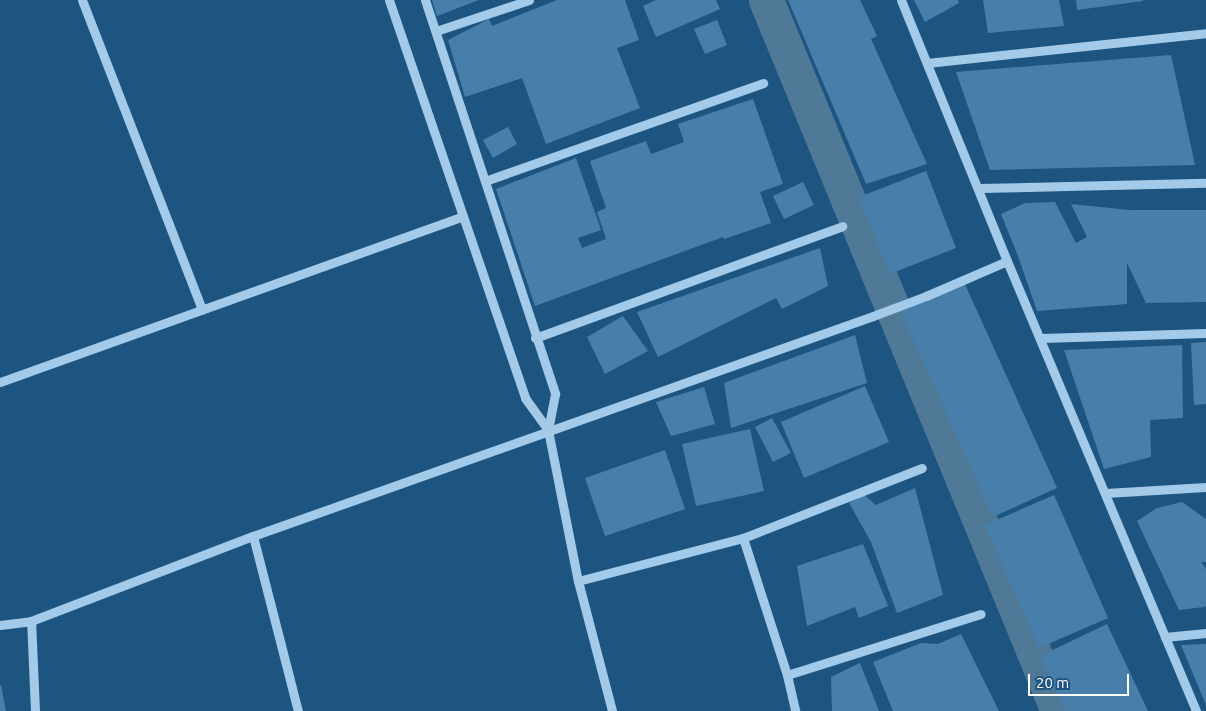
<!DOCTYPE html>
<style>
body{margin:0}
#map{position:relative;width:1206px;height:711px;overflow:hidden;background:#1e5580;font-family:Ubuntu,sans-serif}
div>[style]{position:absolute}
.canal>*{height:35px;margin:-17.5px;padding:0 17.5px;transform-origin:17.5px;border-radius:17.5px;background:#507998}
.building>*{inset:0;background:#477faa}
.minor>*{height:9px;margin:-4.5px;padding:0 4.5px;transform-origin:4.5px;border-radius:4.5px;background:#a3cbe9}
span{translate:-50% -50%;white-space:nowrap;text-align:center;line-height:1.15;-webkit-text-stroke:4.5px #1e5580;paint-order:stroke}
.scale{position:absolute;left:1028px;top:674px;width:101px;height:22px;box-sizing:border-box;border:2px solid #fff;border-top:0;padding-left:6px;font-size:15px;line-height:18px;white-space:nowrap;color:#fff;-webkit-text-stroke:4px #1e5580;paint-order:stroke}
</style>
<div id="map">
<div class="canal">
<div style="left:766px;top:0;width:769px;rotate:67.67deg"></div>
</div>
<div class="building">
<div style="clip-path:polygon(432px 0,479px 0,437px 16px)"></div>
<div style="clip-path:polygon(557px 0,625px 0,639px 40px,617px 48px,640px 108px,546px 144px,522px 78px,465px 97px,448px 40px,489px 19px,492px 26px)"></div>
<div style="clip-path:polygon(656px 0,716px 0,720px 9px,656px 37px,643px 6px)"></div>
<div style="clip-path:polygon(788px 0,860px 0,877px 36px,871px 39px,927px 164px,866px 184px)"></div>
<div style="clip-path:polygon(914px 0,958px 0,959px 3px,925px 22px)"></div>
<div style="clip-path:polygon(983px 0,1059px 0,1064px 26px,988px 33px)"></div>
<div style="clip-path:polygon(1076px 0,1143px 0,1143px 1px,1077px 10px)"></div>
<div style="clip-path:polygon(717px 20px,727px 45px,705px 54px,694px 29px)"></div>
<div style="clip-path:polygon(1171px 55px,1195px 165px,990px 170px,956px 72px)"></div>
<div style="clip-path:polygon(753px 99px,783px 184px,760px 192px,771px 223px,724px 239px,723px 237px,535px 306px,496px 189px,576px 158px,601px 230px,578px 238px,582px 248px,606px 239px,597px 212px,606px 208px,590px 161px,646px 141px,651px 154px,684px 142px,678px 124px)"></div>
<div style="clip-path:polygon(508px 127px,517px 144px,493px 158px,483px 140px)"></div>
<div style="clip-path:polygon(926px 171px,956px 248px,890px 274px,859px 197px)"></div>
<div style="clip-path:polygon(803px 182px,814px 205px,784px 219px,773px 196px)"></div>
<div style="clip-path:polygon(1055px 202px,1076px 243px,1087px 237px,1071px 204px,1130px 210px,1206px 210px,1206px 302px,1146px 303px,1127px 263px,1127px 304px,1037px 311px,1018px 256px,1001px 214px,1025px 203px)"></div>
<div style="clip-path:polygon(820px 248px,828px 286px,782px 309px,776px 298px,658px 357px,637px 312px)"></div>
<div style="clip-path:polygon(964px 282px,1057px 488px,993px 517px,900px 310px)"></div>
<div style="clip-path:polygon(623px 316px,648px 351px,605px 374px,587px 337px)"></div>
<div style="clip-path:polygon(855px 335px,867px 383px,731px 428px,724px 383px)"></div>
<div style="clip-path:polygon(1206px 342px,1206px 404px,1194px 405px,1191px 343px)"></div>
<div style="clip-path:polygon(1182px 345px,1183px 418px,1150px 420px,1151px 457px,1104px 469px,1064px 350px)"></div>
<div style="clip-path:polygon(865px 386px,889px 442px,804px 478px,781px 422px)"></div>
<div style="clip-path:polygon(704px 387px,715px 424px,671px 436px,656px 402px)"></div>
<div style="clip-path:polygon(772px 418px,791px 453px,773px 462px,755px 427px)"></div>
<div style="clip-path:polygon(750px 429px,764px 491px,696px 506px,682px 444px)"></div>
<div style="clip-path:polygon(665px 450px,685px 509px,605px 536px,585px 478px)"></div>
<div style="clip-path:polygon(915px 488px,943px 595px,897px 613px,871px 542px,849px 503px,864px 495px,876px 505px)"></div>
<div style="clip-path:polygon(1054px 495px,1108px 618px,1039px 648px,985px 525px)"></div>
<div style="clip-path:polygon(1182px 502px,1206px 519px,1206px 562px,1201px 562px,1206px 569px,1206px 606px,1204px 607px,1179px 610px,1137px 521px,1157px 508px)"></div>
<div style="clip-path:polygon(863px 544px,888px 606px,859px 618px,855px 607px,807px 626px,797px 566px)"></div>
<div style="clip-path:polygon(1107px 624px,1148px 711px,1066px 711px,1040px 656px)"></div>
<div style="clip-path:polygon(961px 634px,999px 711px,893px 711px,873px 662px,921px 643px,938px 644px)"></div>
<div style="clip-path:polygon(1206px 644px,1206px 705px,1181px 645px)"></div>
<div style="clip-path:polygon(860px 663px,879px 711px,832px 711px,831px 677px)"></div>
<div style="clip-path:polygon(0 685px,1px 685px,6px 711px,0 711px)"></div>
</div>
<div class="minor">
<div style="left:82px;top:0;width:332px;rotate:68.8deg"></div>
<div style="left:389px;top:0;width:421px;rotate:71.1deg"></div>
<div style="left:525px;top:398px;width:39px;rotate:54deg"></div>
<div style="left:425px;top:0;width:415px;rotate:71.7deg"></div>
<div style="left:555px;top:394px;width:37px;rotate:101deg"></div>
<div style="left:548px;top:430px;width:154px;rotate:78.8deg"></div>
<div style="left:578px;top:581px;width:134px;rotate:75.3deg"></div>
<div style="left:901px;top:0;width:282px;rotate:67.9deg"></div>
<div style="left:1007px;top:261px;width:488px;rotate:67.2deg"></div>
<div style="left:436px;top:31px;width:98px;rotate:-18.4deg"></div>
<div style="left:927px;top:63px;width:281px;rotate:-6.1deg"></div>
<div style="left:485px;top:181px;width:295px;rotate:-19.4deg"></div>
<div style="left:979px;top:188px;width:227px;rotate:-1.3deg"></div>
<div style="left:535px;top:338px;width:327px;rotate:-20deg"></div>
<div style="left:1041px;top:338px;width:165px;rotate:-1.7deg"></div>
<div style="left:0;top:382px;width:491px;rotate:-19.7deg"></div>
<div style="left:1106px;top:493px;width:100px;rotate:-3.4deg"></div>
<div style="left:253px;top:536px;width:181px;rotate:75.6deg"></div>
<div style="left:743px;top:538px;width:144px;rotate:72.2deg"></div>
<div style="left:787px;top:675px;width:37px;rotate:77deg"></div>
<div style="left:578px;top:581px;width:171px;rotate:-14.6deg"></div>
<div style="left:743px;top:538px;width:192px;rotate:-21.4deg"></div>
<div style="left:0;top:625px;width:31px;rotate:-7deg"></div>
<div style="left:1165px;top:637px;width:41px;rotate:-5.6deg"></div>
<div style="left:787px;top:675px;width:203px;rotate:-17.5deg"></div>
<div style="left:35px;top:711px;width:90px;rotate:-92.5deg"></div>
<div style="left:31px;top:621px;width:238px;rotate:-21deg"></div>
<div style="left:253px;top:536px;width:658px;rotate:-19.54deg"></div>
<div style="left:873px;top:316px;width:57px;rotate:-20.7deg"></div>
<div style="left:926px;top:296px;width:88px;rotate:-23.4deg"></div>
</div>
<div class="scale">20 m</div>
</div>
